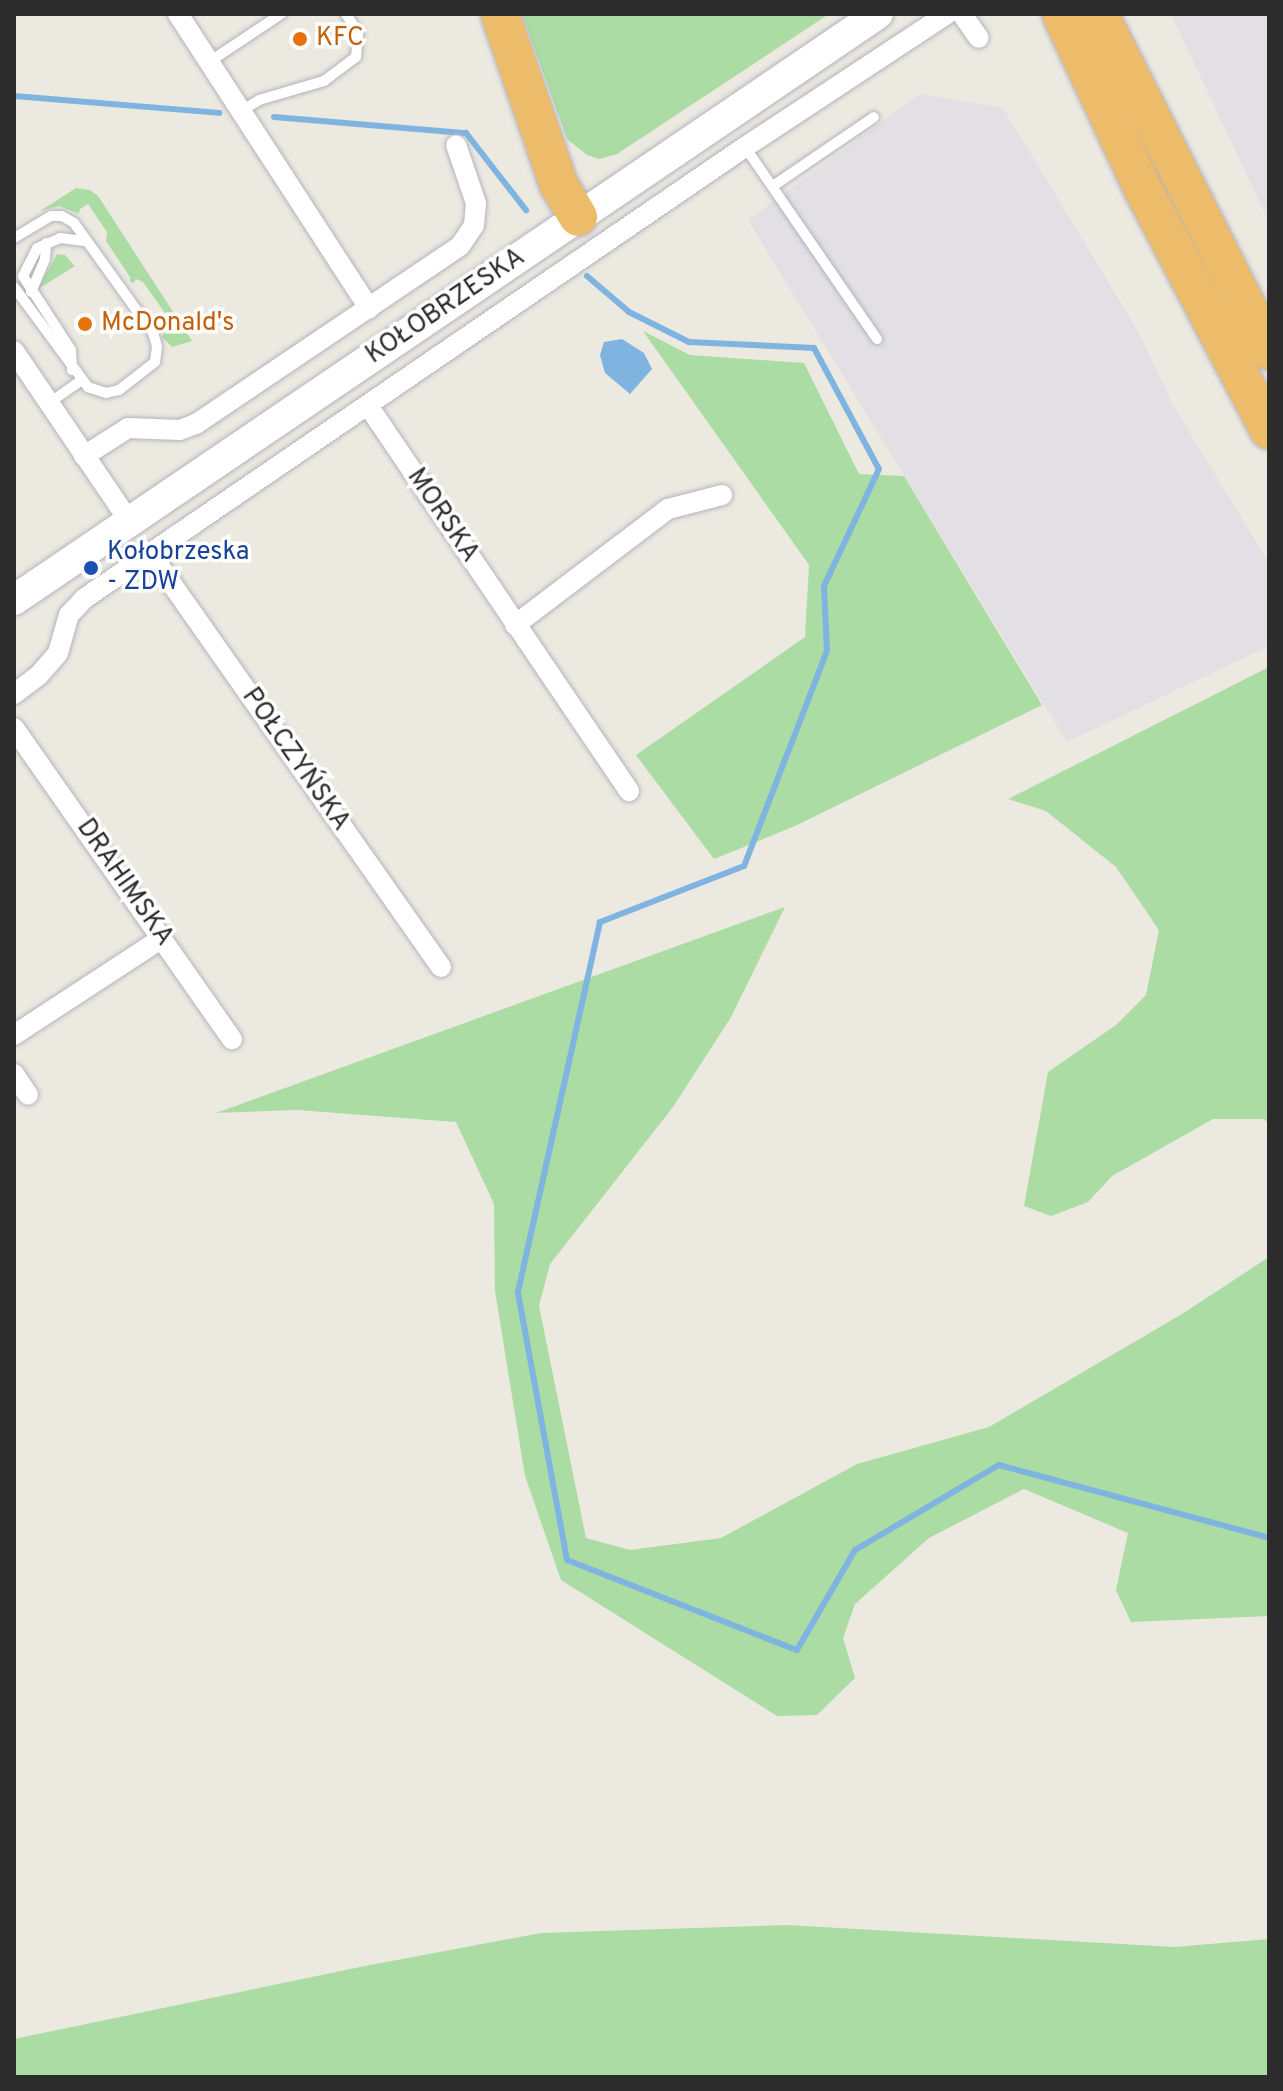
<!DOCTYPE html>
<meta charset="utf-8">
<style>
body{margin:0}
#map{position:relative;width:1283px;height:2091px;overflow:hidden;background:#ece9e0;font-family:Overpass,sans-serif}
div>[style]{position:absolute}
.industrial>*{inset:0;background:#e2dfe5}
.green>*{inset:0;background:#abdca3}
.water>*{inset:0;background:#7fb4e1}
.stream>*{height:6px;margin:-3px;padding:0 3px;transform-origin:3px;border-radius:3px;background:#7fb4e1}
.roads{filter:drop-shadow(0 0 2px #b3b3be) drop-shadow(0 0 2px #b3b3be)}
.lane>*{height:10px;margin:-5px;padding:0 5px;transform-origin:5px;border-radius:5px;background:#fff}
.street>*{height:20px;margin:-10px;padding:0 10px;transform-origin:10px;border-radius:10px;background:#fff}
.secondary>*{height:30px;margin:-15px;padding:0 15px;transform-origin:15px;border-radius:15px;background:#fff}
.highway>*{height:38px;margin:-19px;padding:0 19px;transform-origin:19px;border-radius:19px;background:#ecbc6a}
.dots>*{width:22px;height:22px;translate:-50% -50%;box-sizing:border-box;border:4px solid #fff;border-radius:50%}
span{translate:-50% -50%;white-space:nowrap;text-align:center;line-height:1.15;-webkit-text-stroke:7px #fff;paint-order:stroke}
.food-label{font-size:26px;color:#c56008}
.left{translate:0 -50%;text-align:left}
.street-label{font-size:26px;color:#2c2c2c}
.transit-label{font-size:26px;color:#164399}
.frame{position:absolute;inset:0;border:16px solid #2c2c2c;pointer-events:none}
</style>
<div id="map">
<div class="industrial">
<div style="clip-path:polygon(1171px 14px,1269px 14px,1269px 222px)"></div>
<div style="clip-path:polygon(919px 94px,1003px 108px,1139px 333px,1174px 407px,1269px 563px,1269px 646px,1067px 742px,748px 220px)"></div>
</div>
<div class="green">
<div style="clip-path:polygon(522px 14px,829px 14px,617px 154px,599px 159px,587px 155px,567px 139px)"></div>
<div style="clip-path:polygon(76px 188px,90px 190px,98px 196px,192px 341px,172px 347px,162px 337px,170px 320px,143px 282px,136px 279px,134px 283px,130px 282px,130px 277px,106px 241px,107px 232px,88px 204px,80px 209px,79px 214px,59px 206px,40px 211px)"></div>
<div style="clip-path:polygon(57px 254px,65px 255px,75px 266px,38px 289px)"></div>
<div style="clip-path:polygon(643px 331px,690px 355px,804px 363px,859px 474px,904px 476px,1042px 705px,795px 826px,714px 859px,636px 755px,805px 637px,809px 565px)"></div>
<div style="clip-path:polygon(1269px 667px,1269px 1124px,1264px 1119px,1213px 1119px,1112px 1176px,1088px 1202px,1051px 1216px,1024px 1206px,1048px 1072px,1116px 1025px,1146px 995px,1159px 930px,1116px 867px,1046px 811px,1008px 799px)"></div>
<div style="clip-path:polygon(785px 907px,731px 1017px,673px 1107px,550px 1264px,539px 1306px,586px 1538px,630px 1550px,721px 1538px,857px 1464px,989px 1427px,1182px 1314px,1269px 1257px,1269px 1616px,1131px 1622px,1116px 1590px,1128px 1533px,1024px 1489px,929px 1538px,855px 1604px,843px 1638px,855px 1678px,817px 1715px,777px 1716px,561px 1580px,525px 1476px,495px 1291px,494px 1204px,456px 1122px,297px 1110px,216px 1113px)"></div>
<div style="clip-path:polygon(787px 1925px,1174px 1947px,1269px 1939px,1269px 2077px,14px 2077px,14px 2039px,365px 1966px,541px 1933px)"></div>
</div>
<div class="water">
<div style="clip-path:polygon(622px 339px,644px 353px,652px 369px,630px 394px,605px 373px,600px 355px,604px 342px)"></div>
</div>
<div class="stream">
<div style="left:14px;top:96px;width:206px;rotate:4.7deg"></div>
<div style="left:274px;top:117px;width:193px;rotate:4.8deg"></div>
<div style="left:466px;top:133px;width:98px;rotate:52.1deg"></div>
<div style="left:587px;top:276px;width:55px;rotate:40.6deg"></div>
<div style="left:629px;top:312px;width:67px;rotate:26.6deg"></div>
<div style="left:689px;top:342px;width:125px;rotate:2.7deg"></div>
<div style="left:814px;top:348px;width:137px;rotate:61.8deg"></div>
<div style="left:879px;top:469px;width:129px;rotate:115.2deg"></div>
<div style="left:824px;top:586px;width:65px;rotate:87.4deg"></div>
<div style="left:827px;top:651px;width:230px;rotate:111.1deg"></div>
<div style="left:744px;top:866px;width:155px;rotate:158.7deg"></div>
<div style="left:600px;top:922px;width:380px;rotate:102.5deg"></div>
<div style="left:518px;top:1293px;width:271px;rotate:79.6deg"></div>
<div style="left:567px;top:1560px;width:247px;rotate:21.4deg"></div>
<div style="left:797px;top:1650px;width:116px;rotate:-59.9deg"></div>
<div style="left:855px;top:1550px;width:167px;rotate:-30.6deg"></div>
<div style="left:999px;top:1465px;width:280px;rotate:15.1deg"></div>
</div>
<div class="roads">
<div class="lane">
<div style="left:209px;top:62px;width:87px;rotate:-33.7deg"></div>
<div style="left:241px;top:111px;width:21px;rotate:-31deg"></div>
<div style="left:259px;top:100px;width:68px;rotate:-16.3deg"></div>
<div style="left:324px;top:81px;width:40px;rotate:-37deg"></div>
<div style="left:356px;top:57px;width:25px;rotate:-85deg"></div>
<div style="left:358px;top:32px;width:22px;rotate:-124deg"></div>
<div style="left:745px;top:147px;width:233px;rotate:55.5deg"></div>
<div style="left:773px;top:186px;width:122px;rotate:-34.3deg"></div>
<div style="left:14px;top:238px;width:43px;rotate:-30.7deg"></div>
<div style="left:51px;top:216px;width:11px"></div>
<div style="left:62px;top:216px;width:14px;rotate:30deg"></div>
<div style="left:74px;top:223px;width:135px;rotate:54.3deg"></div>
<div style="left:153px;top:333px;width:14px;rotate:73deg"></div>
<div style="left:157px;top:346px;width:16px;rotate:97deg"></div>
<div style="left:155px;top:362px;width:46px;rotate:142.1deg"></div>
<div style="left:119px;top:390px;width:13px;rotate:167deg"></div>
<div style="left:106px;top:393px;width:19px;rotate:-162deg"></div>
<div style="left:88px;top:387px;width:124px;rotate:-126.5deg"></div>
<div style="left:31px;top:292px;width:36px;rotate:-67deg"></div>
<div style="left:45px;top:259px;width:16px;rotate:-86deg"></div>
<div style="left:72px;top:370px;width:20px;rotate:-93deg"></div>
<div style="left:71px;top:350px;width:88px;rotate:-123deg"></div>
<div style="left:23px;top:276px;width:31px;rotate:-63deg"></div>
<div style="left:37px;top:248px;width:25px;rotate:-23deg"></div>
<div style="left:60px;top:238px;width:26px;rotate:7deg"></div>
<div style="left:49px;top:403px;width:39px;rotate:-35deg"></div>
</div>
<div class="street">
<div style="left:178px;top:14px;width:351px;rotate:57deg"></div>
<div style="left:962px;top:14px;width:29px;rotate:55deg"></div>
<div style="left:14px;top:351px;width:205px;rotate:55.9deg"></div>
<div style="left:369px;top:407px;width:464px;rotate:55.9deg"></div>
<div style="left:84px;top:456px;width:52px;rotate:-32.5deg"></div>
<div style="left:128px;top:428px;width:52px;rotate:2.2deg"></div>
<div style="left:180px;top:430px;width:17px;rotate:-21deg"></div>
<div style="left:196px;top:424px;width:318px;rotate:-34deg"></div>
<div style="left:460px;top:246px;width:25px;rotate:-56deg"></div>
<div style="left:474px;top:225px;width:22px;rotate:-85deg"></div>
<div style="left:476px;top:203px;width:61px;rotate:-109deg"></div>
<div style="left:150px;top:553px;width:506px;rotate:54.9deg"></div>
<div style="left:515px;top:625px;width:192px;rotate:-37.2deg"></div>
<div style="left:668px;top:509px;width:56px;rotate:-14.5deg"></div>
<div style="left:14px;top:694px;width:31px;rotate:-37deg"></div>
<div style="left:39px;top:675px;width:29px;rotate:-49deg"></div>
<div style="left:58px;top:653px;width:40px;rotate:-74deg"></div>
<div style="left:69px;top:615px;width:23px;rotate:-47deg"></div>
<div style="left:85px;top:598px;width:799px;rotate:-34.35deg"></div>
<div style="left:745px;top:147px;width:242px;rotate:-33.4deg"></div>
<div style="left:14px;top:728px;width:380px;rotate:55deg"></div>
<div style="left:14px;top:1035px;width:177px;rotate:-33.2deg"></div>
<div style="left:14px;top:1074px;width:25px;rotate:56deg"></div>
</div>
<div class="secondary">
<div style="left:14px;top:600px;width:1044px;rotate:-34.15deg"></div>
</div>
<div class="highway">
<div style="left:500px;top:14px;width:181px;rotate:71deg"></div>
<div style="left:559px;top:185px;width:37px;rotate:59deg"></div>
<div style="left:1061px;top:14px;width:193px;rotate:64.9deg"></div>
<div style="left:1143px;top:189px;width:272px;rotate:62.4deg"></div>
<div style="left:1099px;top:14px;width:377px;rotate:63.2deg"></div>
</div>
</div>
<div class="dots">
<div style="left:300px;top:39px;background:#e8710a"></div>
<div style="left:85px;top:324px;background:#e8710a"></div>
<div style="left:91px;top:568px;background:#1a4fb4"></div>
</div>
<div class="food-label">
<span class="left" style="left:316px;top:39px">KFC</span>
<span class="left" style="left:101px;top:324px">McDonald's</span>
</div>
<div class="street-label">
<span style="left:446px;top:307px;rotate:-34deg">KOŁOBRZESKA</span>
<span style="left:442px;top:516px;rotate:56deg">MORSKA</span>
<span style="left:295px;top:760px;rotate:55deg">POŁCZYŃSKA</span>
<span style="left:124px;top:883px;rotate:55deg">DRAHIMSKA</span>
</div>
<div class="transit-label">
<span class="left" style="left:107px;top:568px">Kołobrzeska<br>- ZDW</span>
</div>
<div class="frame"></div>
</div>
